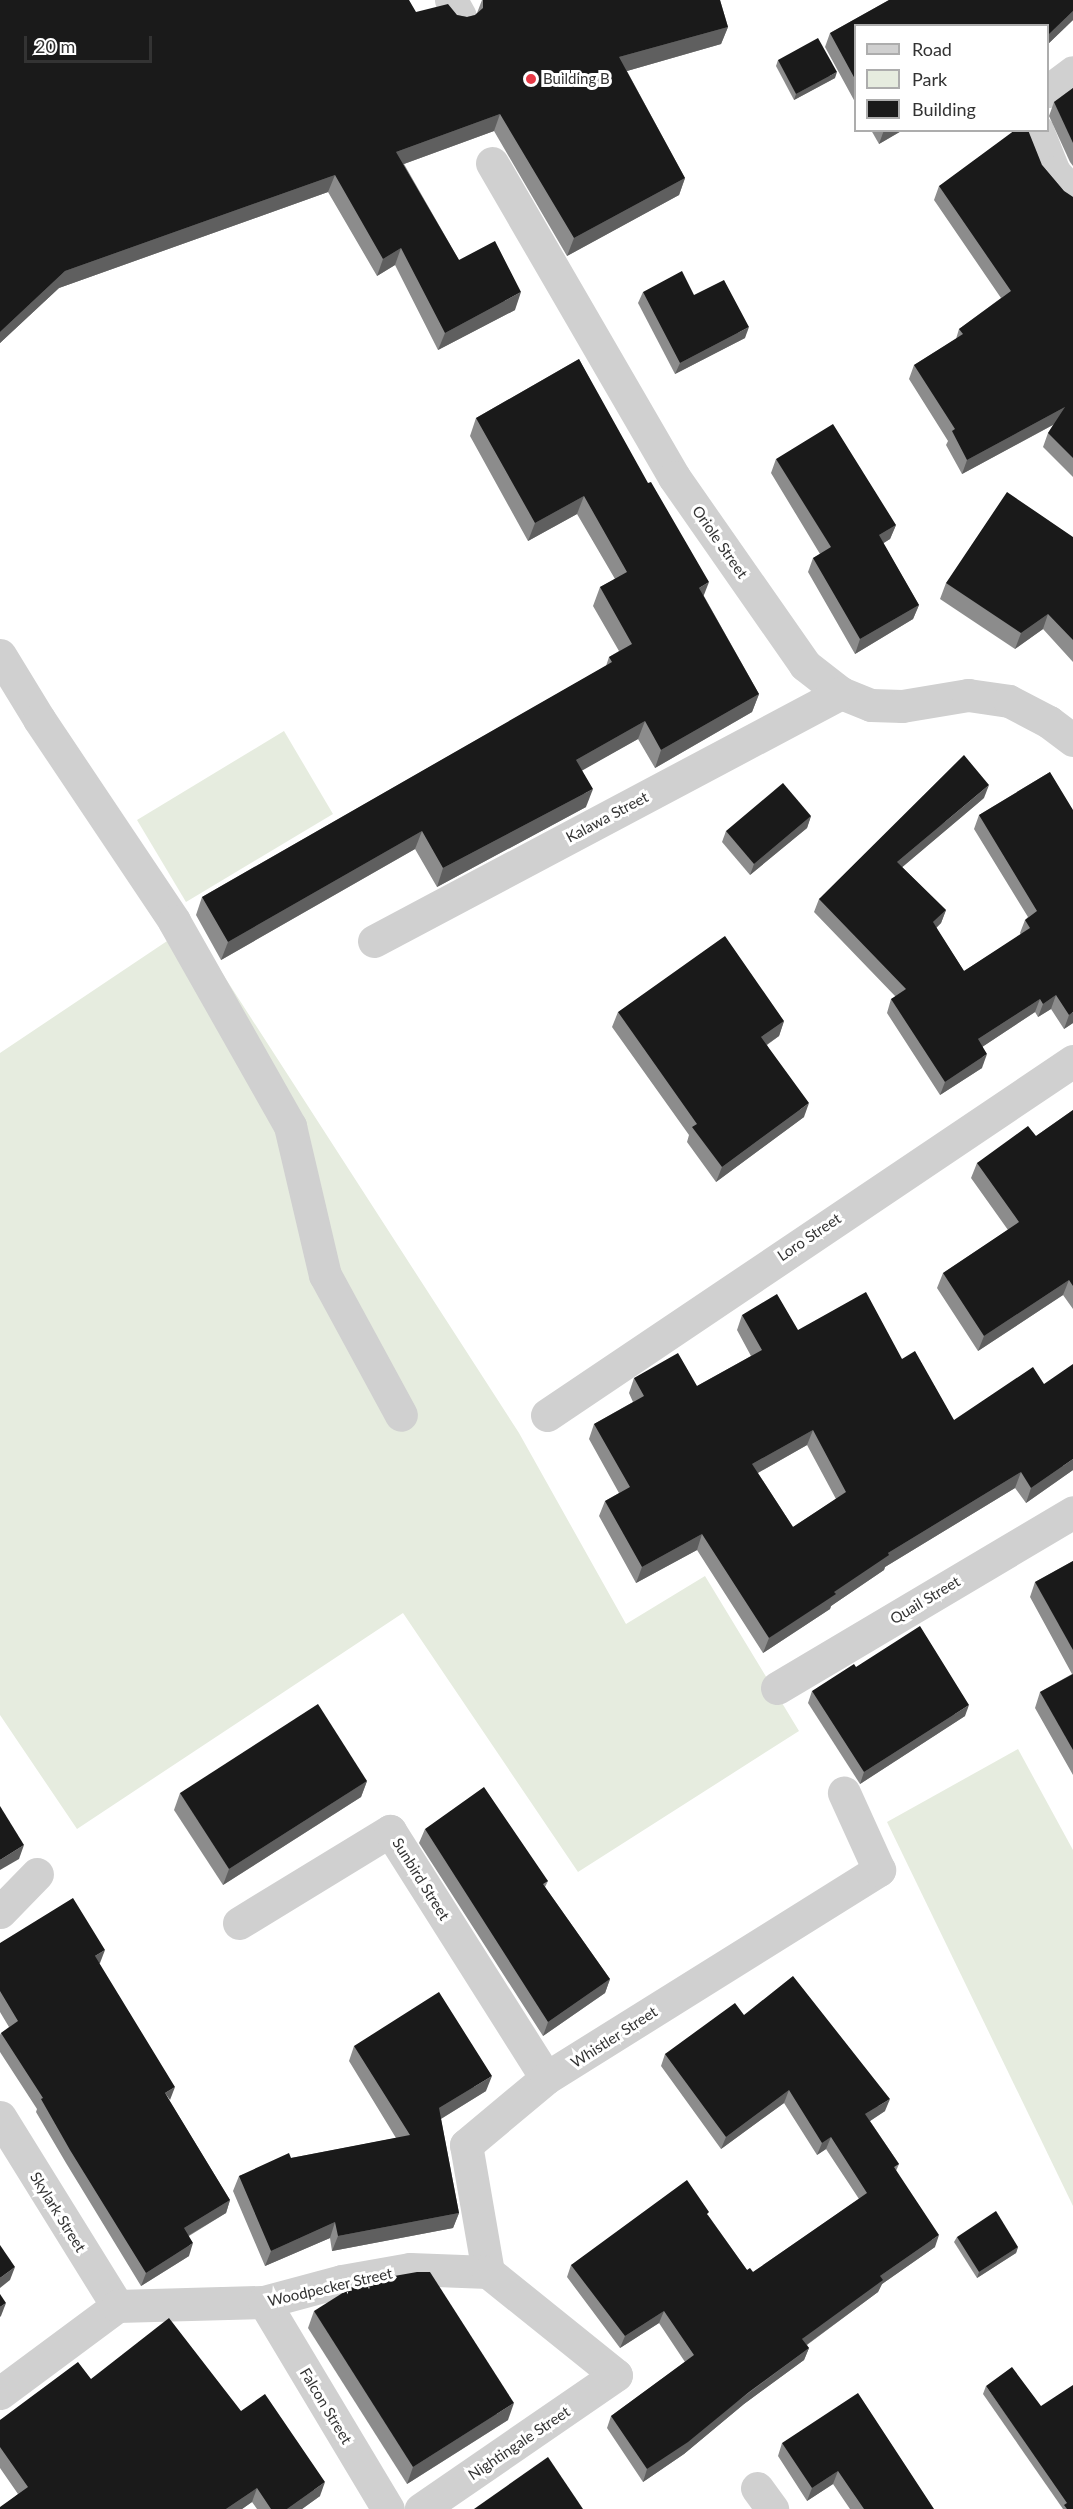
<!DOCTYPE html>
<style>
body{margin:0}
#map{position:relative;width:1073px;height:2509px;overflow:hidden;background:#fff;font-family:Lato,sans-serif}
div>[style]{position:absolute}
.green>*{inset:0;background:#e6ecdf}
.minor>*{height:33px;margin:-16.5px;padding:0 16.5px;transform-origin:16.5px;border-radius:16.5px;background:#d0d0d0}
.wall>*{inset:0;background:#8c8c8c}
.shaded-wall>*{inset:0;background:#5f5f5f}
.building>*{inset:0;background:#1a1a1a}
.dots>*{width:16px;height:16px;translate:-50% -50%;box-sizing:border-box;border:3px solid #fff;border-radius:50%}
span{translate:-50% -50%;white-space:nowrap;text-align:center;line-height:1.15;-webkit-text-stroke:6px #fff;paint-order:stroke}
.poi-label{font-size:15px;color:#333}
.left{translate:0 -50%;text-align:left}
.street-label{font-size:15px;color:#333}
.legend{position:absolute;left:854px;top:24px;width:195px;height:108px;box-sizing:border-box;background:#fff;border:2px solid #adadad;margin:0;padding:8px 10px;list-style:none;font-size:18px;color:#333}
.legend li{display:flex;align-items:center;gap:12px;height:30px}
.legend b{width:30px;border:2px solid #adadad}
.scale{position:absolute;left:24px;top:36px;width:128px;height:27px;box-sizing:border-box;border:3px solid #333;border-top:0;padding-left:8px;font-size:18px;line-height:21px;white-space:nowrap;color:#333;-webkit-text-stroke:4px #fff;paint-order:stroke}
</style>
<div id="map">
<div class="green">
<div style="clip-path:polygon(284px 731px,333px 814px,186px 902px,137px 820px)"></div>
<div style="clip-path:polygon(191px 925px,519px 1433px,626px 1624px,705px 1576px,799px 1731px,578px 1872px,403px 1613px,77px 1829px,0 1715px,0 1053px)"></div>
<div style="clip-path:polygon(1018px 1749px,1073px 1850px,1073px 2206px,887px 1822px)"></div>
</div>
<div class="minor">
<div style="left:451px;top:0;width:18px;rotate:61deg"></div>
<div style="left:1048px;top:91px;width:31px;rotate:-37deg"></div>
<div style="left:1037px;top:130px;width:45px;rotate:68deg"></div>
<div style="left:1054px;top:172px;width:28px;rotate:48deg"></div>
<div style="left:492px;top:163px;width:363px;rotate:59.9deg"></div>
<div style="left:674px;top:477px;width:229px;rotate:55.1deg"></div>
<div style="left:805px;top:665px;width:46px;rotate:37.9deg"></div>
<div style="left:841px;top:693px;width:32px;rotate:22deg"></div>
<div style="left:871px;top:705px;width:31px;rotate:2deg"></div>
<div style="left:902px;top:706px;width:67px;rotate:-9.5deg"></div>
<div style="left:968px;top:695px;width:41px;rotate:8.3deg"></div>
<div style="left:1009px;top:701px;width:45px;rotate:27.7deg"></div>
<div style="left:1049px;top:722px;width:30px;rotate:37deg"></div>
<div style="left:0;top:655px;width:75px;rotate:58.6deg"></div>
<div style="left:39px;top:719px;width:243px;rotate:56.2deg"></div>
<div style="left:174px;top:921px;width:236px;rotate:60.5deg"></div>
<div style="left:290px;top:1126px;width:153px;rotate:76.8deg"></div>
<div style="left:325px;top:1275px;width:159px;rotate:61.5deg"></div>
<div style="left:374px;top:941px;width:529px;rotate:-27.97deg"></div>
<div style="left:547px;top:1415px;width:634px;rotate:-33.94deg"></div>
<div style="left:777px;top:1688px;width:344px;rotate:-30.7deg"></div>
<div style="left:0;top:1912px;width:53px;rotate:-45.8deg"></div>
<div style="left:239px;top:1923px;width:177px;rotate:-31.4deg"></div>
<div style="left:390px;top:1831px;width:292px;rotate:57.7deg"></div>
<div style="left:0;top:2117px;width:222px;rotate:58.2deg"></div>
<div style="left:488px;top:2272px;width:129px;rotate:-99.8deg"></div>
<div style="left:466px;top:2145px;width:104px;rotate:-39.9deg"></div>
<div style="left:546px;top:2078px;width:393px;rotate:-32deg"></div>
<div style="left:879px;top:1870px;width:85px;rotate:-114.4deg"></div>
<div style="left:264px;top:2302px;width:241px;rotate:59.1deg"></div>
<div style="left:0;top:2393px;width:146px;rotate:-36.6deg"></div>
<div style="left:117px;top:2306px;width:147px;rotate:-1.6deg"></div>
<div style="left:264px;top:2302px;width:81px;rotate:-15.1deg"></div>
<div style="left:342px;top:2281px;width:69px;rotate:-10deg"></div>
<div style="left:410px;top:2269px;width:78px;rotate:2.2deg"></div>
<div style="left:488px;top:2272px;width:164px;rotate:38.8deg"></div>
<div style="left:616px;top:2375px;width:237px;rotate:145.5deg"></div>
<div style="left:757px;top:2488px;width:26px;rotate:54deg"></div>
</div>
<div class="wall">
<div style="clip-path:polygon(0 0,416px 12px,457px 15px,467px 17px,475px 15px,477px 13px,482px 0,720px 0,728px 27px,721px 44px,627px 71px,685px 178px,679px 195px,567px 256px,494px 131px,404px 164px,459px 260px,515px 310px,438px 350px,395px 265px,377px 276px,328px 192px,59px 288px,0 343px)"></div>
<div style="clip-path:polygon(889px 0,1073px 0,1073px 20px,1047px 45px,1047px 26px,855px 26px,855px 102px,825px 47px,830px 33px)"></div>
<div style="clip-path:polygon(778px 60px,835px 78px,794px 100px,776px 66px)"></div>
<div style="clip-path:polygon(1073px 88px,1073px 166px,1070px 162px,1049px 116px,1054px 102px)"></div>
<div style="clip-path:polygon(871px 130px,903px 130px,879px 144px)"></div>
<div style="clip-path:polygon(1042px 165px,1064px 191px,1073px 197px,1073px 477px,1043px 447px,1048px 433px,1053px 425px,962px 474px,946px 445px,948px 441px,909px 379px,914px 365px,956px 339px,959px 329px,1001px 298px,934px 200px,939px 186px)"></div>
<div style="clip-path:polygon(643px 292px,694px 295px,745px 338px,675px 374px,638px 303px)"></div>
<div style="clip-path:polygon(579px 359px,704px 596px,759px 694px,752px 712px,655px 768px,638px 739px,582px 770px,586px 807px,437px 887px,415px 849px,221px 960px,196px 915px,202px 897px,606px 666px,609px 657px,619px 651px,593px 606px,600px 587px,615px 579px,577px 514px,528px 541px,470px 436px,476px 418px)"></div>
<div style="clip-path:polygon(776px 459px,896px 525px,890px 539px,883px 543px,919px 605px,913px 619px,855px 654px,808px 572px,813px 558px,820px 554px,771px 473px)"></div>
<div style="clip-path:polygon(1073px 537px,1073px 662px,1043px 629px,1015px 649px,940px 599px,946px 583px)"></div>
<div style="clip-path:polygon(1050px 772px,1073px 1023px,1064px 1029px,1051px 1009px,1038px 1017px,1035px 1012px,982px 1047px,982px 1068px,940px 1095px,887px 1013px,891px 999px,896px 997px,814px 912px,819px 899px,984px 798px,902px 867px,946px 910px,941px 923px,936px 928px,964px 971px,1021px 935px,1020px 933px,1025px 920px,1028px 917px,974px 829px,979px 815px)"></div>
<div style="clip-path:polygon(811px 816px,807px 828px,750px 875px,722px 842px,726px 831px)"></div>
<div style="clip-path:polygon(618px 1012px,784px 1021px,779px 1036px,767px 1045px,804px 1117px,716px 1182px,687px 1142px,689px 1135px,612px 1027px)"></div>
<div style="clip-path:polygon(1073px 1110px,1073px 1309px,1063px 1295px,978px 1351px,937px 1288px,943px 1273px,1008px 1230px,971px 1178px,977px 1163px,1036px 1136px)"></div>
<div style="clip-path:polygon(evenodd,742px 1315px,902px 1359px,954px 1420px,1073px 1470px,1026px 1503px,1015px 1488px,885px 1567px,884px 1570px,831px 1606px,830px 1609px,763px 1653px,697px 1550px,636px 1583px,599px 1516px,605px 1501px,619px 1493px,589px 1439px,594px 1424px,633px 1402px,629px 1393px,634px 1378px,697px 1386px,751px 1356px,737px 1330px,742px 1315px,807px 1445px,836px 1499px,793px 1527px,758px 1473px,807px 1445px)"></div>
<div style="clip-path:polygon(1073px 1561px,1073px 1775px,1035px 1708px,1040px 1692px,1072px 1674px,1030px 1597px,1035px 1582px)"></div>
<div style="clip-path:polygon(812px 1691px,965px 1716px,860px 1784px,808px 1703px)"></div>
<div style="clip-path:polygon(367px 1781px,361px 1797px,223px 1885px,174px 1810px,180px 1793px)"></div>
<div style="clip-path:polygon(425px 1829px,548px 1881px,545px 1887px,610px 1979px,605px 1993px,543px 2036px,419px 1843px)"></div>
<div style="clip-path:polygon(0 1943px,100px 1963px,99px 1963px,169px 2100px,230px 2200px,226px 2213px,189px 2236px,189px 2256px,141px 2286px,66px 2163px,36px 2112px,37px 2109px,0 2052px,0 2035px,1px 2033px,9px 2027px,0 2012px)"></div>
<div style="clip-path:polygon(744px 2015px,885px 2111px,870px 2121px,899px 2164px,896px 2171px,935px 2247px,882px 2284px,878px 2292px,807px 2345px,809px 2348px,804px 2360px,744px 2404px,684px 2454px,643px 2482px,607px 2428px,611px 2416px,685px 2362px,659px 2323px,620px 2348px,567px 2277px,571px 2265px,708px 2215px,747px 2270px,753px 2272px,859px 2199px,826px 2149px,817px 2155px,784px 2103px,721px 2149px,661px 2066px,665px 2054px)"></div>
<div style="clip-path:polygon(354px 2046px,486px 2091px,441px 2119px,459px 2213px,453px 2228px,332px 2251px,330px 2238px,265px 2266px,233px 2191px,239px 2176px,291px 2158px,396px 2138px,349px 2061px)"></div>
<div style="clip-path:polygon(957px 2237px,1018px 2247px,1016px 2253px,977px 2278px,954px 2242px)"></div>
<div style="clip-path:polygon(314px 2311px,508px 2420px,407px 2484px,308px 2328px)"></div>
<div style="clip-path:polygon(91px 2379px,241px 2411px,320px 2496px,302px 2509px,257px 2509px,252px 2502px,242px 2509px,0 2509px,18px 2494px,0 2468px,0 2420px)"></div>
<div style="clip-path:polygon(986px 2386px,1073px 2509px,1063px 2509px,983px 2394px)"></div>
<div style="clip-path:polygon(782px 2443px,934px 2509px,850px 2509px,833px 2484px,807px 2501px,778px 2456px)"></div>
</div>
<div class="shaded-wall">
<div style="clip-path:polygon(1073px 11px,1073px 20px,1047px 45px,1047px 36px)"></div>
<div style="clip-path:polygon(728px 27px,721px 44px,613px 75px,619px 57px)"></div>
<div style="clip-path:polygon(837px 72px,835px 78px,794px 100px,796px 94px)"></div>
<div style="clip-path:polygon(500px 114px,494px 131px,390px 169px,396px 152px)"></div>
<div style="clip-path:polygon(884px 130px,903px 130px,879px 144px)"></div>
<div style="clip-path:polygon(335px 175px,328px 192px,59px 288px,0 343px,0 332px,65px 271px)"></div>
<div style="clip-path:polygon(685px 178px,679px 195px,567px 256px,574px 238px)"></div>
<div style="clip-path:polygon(401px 248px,395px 265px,377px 276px,383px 259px)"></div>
<div style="clip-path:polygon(521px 292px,515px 310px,438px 350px,445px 333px)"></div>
<div style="clip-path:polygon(749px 327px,745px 338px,675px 374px,680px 363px)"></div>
<div style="clip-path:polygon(1065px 407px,1060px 421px,962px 474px,967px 460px)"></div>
<div style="clip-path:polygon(584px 496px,577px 514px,528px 541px,535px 523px)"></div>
<div style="clip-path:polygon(896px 525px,890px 539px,873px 550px,879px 535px)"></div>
<div style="clip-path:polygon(709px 582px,702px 600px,699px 588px)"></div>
<div style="clip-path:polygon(919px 605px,913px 619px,855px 654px,860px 639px)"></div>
<div style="clip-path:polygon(1048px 614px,1043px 629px,1015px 649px,1021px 633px)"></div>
<div style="clip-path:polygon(759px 694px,752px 712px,655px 768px,661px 750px)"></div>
<div style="clip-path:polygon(645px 721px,638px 739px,569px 778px,576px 760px)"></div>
<div style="clip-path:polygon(989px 785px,984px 798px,893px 875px,897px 862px)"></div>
<div style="clip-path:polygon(593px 789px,586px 807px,437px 887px,443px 868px)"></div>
<div style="clip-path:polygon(811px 816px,807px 828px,750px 875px,754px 864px)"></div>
<div style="clip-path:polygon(422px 831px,415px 849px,221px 960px,228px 942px)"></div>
<div style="clip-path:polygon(946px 910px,941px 923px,928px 936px,933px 922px)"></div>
<div style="clip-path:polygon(1056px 995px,1051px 1009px,1038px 1017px,1043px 1004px)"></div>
<div style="clip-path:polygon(1040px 999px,1035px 1012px,973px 1053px,978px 1039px)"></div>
<div style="clip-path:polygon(1073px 1012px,1073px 1023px,1064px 1029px,1069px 1015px)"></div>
<div style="clip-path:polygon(784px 1021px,779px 1036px,756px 1052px,761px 1037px)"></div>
<div style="clip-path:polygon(987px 1054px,982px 1068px,940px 1095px,945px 1082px)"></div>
<div style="clip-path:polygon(809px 1103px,804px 1117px,716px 1182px,722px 1167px)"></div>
<div style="clip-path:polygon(1069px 1280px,1063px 1295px,978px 1351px,984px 1336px)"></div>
<div style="clip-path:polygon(813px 1430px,807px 1445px,747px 1479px,752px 1464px)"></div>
<div style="clip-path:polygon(1073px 1459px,1073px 1470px,1026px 1503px,1031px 1488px)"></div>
<div style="clip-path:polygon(1021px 1472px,1015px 1488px,885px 1567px,884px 1570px,831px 1606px,830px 1609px,763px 1653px,769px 1638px,888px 1553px)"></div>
<div style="clip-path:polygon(702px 1534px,697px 1550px,636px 1583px,642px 1567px)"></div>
<div style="clip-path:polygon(969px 1705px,965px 1716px,860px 1784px,864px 1772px)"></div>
<div style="clip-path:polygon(367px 1781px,361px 1797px,223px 1885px,229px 1869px)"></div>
<div style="clip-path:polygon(24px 1845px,19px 1859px,0 1870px,0 1860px)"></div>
<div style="clip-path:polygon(105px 1950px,100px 1963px,90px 1969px,95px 1956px)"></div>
<div style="clip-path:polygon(610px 1979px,605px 1993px,543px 2036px,548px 2022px)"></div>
<div style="clip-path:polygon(492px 2076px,486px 2091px,434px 2123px,439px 2108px)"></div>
<div style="clip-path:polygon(175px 2087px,170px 2100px,165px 2093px)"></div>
<div style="clip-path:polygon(789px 2090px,784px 2103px,721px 2149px,726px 2137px)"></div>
<div style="clip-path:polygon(890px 2099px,885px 2111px,861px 2127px,865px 2114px)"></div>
<div style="clip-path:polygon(831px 2137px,826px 2149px,817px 2155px,822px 2143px)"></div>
<div style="clip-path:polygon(230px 2200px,226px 2213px,179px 2241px,184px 2228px)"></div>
<div style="clip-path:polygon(459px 2213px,453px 2228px,332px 2251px,338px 2236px)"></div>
<div style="clip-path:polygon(335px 2222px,330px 2238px,265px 2266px,271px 2251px)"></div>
<div style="clip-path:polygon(939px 2235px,935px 2247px,882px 2284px,878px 2292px,798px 2351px,802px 2339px,880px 2276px)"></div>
<div style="clip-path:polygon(193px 2243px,189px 2256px,141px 2286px,146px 2273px)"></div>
<div style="clip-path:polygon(1018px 2247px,1016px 2253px,977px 2278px,979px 2272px)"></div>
<div style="clip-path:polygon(15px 2267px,10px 2280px,0 2288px,0 2278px)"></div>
<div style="clip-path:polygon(6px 2303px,1px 2316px,0 2317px,0 2307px)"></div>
<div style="clip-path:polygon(664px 2311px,659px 2323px,620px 2348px,625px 2336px)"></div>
<div style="clip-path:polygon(809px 2348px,804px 2360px,744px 2404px,684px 2454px,643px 2482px,647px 2469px)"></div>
<div style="clip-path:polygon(514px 2403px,508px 2420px,407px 2484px,413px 2467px)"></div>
<div style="clip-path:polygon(838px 2471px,833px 2484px,807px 2501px,812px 2488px)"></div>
<div style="clip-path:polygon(325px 2482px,320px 2496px,302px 2509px,287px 2509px)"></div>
<div style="clip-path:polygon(257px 2488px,252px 2502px,242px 2509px,226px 2509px)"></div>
</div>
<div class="building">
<div style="clip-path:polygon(0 0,409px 0,416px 12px,448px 4px,457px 15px,467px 17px,475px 15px,483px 8px,483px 0,720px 0,728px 27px,619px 57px,685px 178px,574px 238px,500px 114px,396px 152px,459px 260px,495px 241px,521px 292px,445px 333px,401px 248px,383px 259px,335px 175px,65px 271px,0 332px)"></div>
<div style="clip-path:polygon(889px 0,1073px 0,1073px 11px,1047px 36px,1047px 26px,855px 26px,855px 79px,830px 33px)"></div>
<div style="clip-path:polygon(818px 38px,837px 72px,796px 94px,778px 60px)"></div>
<div style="clip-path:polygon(1073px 88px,1073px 143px,1054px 102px)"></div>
<div style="clip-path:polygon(1015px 130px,1028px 130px,1042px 165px,1064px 191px,1073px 197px,1073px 458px,1048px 433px,1065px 407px,967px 460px,952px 431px,955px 429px,914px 365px,963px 334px,959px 329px,1011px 291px,939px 186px)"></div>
<div style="clip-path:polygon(682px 271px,694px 295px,724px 280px,749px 327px,680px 363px,643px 292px)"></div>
<div style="clip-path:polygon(579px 359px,648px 483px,651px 482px,709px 582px,699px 588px,759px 694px,661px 750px,645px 721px,576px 760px,593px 789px,443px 868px,422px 831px,228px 942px,202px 897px,612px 662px,609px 657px,632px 644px,600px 587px,627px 572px,584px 496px,535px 523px,476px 418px)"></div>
<div style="clip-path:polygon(833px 424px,896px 525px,879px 535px,919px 605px,860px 639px,813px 558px,831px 547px,776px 459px)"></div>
<div style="clip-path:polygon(1007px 492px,1073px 537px,1073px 640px,1048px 614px,1021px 633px,946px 583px)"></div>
<div style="clip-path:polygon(964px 755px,989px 785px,897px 862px,946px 910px,933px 922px,964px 971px,1030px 928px,1025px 920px,1037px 911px,979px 815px,1050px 772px,1073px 810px,1073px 1012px,1069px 1015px,1056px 995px,1043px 1004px,1040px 999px,978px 1039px,987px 1054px,945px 1082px,891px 999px,906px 989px,819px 899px)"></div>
<div style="clip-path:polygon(783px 783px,811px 816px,754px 864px,726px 831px)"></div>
<div style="clip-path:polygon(725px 936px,784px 1021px,761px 1037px,809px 1103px,722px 1167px,692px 1127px,697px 1124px,618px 1012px)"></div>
<div style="clip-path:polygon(1073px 1110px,1073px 1286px,1069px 1280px,984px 1336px,943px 1273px,1019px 1222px,977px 1163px,1028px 1126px,1036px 1136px)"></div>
<div style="clip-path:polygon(evenodd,866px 1292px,902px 1359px,915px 1351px,954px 1420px,1033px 1367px,1044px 1384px,1073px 1364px,1073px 1459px,1031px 1488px,1021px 1472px,888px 1553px,889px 1555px,834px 1592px,836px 1594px,769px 1638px,702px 1534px,642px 1567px,605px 1501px,630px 1487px,594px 1424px,644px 1396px,634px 1378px,678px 1353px,697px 1386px,762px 1350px,742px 1315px,777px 1294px,798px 1330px,866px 1292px,813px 1430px,846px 1492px,793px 1527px,752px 1464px,813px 1430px)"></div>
<div style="clip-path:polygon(1073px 1561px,1073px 1650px,1035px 1582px)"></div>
<div style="clip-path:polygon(920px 1626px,969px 1705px,864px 1772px,812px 1691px,854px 1664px,856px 1667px)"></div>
<div style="clip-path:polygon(1073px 1674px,1073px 1750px,1040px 1692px)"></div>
<div style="clip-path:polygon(318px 1704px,367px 1781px,229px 1869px,180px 1793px)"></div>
<div style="clip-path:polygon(484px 1787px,548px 1881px,543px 1884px,610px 1979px,548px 2022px,425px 1829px)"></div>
<div style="clip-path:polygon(0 1806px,24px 1845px,0 1860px)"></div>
<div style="clip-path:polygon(73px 1898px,105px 1950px,95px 1956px,175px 2087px,165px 2093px,230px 2200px,184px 2228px,193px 2243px,146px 2273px,70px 2150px,41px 2099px,43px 2098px,1px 2033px,18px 2021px,0 1991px,0 1943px)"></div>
<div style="clip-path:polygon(793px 1976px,890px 2099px,865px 2114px,899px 2164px,894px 2167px,939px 2235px,880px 2276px,883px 2280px,802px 2339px,809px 2348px,749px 2392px,688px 2442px,647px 2469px,611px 2416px,694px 2355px,664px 2311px,625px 2336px,571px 2265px,687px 2180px,709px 2212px,707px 2214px,747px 2270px,750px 2268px,753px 2272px,867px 2193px,831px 2137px,822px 2143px,789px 2090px,726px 2137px,665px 2054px,735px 2003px,744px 2015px)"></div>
<div style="clip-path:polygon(439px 1992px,492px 2076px,439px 2108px,459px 2213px,338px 2236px,335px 2222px,271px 2251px,239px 2176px,289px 2153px,291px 2158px,410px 2135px,354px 2046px)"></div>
<div style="clip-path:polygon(996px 2211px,1018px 2247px,979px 2272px,957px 2237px)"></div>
<div style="clip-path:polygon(0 2245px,15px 2267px,0 2278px)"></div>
<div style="clip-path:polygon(417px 2272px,430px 2272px,514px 2403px,413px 2467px,314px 2311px,360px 2282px)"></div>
<div style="clip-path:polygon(0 2294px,6px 2303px,0 2307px)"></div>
<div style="clip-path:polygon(169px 2318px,241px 2411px,265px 2394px,325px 2482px,287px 2509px,271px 2509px,257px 2488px,226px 2509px,0 2509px,0 2507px,28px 2487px,0 2447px,0 2420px,78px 2362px,91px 2379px)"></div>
<div style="clip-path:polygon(1012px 2367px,1041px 2406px,1073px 2385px,1073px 2509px,1067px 2509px,1064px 2505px,1067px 2503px,986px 2386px)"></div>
<div style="clip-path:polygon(858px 2393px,934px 2509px,864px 2509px,838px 2471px,812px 2488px,782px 2443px)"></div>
<div style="clip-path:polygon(548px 2457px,583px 2509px,474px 2509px)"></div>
</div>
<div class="dots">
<div style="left:531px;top:79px;background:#e63946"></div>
</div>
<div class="poi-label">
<span class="left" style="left:543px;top:79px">Building B</span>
</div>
<div class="street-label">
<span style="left:720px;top:542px;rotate:55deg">Oriole Street</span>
<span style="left:607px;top:817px;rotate:-28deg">Kalawa Street</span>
<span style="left:809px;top:1237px;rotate:-34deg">Loro Street</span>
<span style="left:925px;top:1600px;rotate:-31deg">Quail Street</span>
<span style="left:421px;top:1879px;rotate:58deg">Sunbird Street</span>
<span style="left:614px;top:2037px;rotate:-33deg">Whistler Street</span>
<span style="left:58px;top:2212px;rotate:58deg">Skylark Street</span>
<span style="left:330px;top:2287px;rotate:-13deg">Woodpecker Street</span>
<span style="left:326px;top:2406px;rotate:59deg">Falcon Street</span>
<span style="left:519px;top:2443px;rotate:-34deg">Nightingale Street</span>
</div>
<ul class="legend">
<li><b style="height:8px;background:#d0d0d0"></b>Road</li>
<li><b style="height:16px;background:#e6ecdf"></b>Park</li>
<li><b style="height:16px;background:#1a1a1a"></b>Building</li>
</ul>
<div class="scale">20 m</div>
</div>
